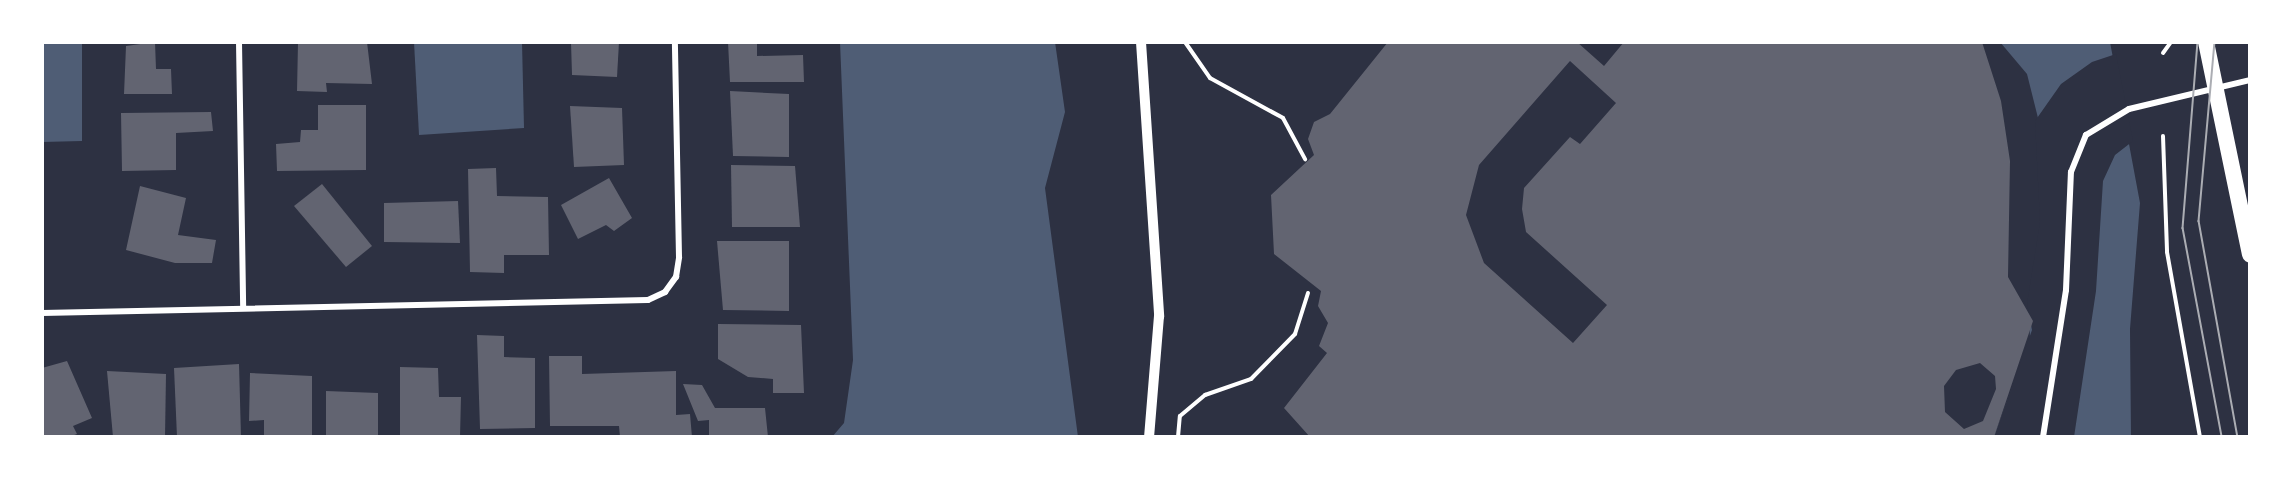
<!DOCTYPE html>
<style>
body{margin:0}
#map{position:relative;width:2292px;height:479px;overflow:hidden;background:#2d3142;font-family:"Public Sans",sans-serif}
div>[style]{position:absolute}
.water>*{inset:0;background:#4f5d75}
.pier>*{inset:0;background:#2d3142}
.building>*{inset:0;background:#626471}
.path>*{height:4px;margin:-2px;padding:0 2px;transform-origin:2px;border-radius:2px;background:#fff}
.minor>*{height:6px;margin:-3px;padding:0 3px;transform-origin:3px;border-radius:3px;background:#fff}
.tertiary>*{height:10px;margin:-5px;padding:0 5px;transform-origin:5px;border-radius:5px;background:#fff}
.trunk>*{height:16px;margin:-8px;padding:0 8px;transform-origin:8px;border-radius:8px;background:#fff}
.tram>*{height:1.5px;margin:-0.75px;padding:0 0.75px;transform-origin:0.75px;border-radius:0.75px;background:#abadb3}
span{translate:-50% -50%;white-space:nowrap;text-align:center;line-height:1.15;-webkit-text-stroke:4.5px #fff;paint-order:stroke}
.frame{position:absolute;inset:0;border:44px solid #fff;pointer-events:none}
</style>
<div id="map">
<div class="water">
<div style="clip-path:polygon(42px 42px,82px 42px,82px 141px,42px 142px)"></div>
<div style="clip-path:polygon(414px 42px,522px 42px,524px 128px,419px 135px)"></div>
<div style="clip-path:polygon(840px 42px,1055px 42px,1065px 112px,1045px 188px,1078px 437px,832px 437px,844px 423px,853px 360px)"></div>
<div style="clip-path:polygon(2000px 42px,2110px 42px,2140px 203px,2130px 329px,2131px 437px,1994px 437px,2030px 339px,2029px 306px,2041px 254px,2040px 126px,2027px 74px)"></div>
</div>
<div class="pier">
<div style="clip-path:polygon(2116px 54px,2133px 141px,2115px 155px,2103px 181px,2096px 291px,2074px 437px,1994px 437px,2032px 330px,2027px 304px,2040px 222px,2035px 121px,2061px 84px,2092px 62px)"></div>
</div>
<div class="building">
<div style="clip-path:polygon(155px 42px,156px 69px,171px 69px,172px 94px,124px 94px,126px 46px)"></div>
<div style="clip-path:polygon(298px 42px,367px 42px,372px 84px,326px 83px,327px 92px,297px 91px)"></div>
<div style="clip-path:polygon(571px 42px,619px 42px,617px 77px,572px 75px)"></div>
<div style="clip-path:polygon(728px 42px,757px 42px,757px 56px,803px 55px,804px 82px,730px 82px)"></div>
<div style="clip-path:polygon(evenodd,1388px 42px,1577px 42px,1604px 66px,1624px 42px,1982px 42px,2001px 101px,2010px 161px,2008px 277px,2033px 321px,1994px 437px,1310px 437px,1284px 408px,1327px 353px,1319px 346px,1328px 323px,1318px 306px,1321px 291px,1274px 254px,1271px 195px,1314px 155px,1308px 139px,1314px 122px,1330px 114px,1388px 42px,1570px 61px,1616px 103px,1580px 144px,1570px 137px,1524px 188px,1522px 209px,1526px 232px,1607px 305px,1573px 343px,1484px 263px,1466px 215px,1479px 165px,1570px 61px,1388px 42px,1980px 363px,1995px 376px,1996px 389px,1983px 421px,1964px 429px,1945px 412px,1944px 386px,1956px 370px,1980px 363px)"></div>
<div style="clip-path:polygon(730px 91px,789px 94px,789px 157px,733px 156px)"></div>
<div style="clip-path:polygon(318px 105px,366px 105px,366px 170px,277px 171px,276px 144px,300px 142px,301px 130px,318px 130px)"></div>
<div style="clip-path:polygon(570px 106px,622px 108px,624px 165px,574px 167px)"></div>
<div style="clip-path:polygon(211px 112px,213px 131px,176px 133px,176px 170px,122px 171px,121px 113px)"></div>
<div style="clip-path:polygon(731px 165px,795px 166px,800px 227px,732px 227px)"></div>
<div style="clip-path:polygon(496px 168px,497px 196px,548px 197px,549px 255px,504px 255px,504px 273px,470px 272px,468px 169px)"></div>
<div style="clip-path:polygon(609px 178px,632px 218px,614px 231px,606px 225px,578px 239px,561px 205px)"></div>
<div style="clip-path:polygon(322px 184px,372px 246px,346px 267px,294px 206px)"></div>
<div style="clip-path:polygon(140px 186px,186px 198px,178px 235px,216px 240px,212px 263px,175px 263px,126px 250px)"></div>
<div style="clip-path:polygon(458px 201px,460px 243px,384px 242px,384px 203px)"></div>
<div style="clip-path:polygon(717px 241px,789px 241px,789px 311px,723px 310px)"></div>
<div style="clip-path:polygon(718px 324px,801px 325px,804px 393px,773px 393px,773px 379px,748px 377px,718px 359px)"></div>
<div style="clip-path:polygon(477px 335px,504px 336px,504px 357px,535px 358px,535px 428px,480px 429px)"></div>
<div style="clip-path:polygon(549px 356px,582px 356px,582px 374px,676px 371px,676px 415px,690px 414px,692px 437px,620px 437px,619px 426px,550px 426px)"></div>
<div style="clip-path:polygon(67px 361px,92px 418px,73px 426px,77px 434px,69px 437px,42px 437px,42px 368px)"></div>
<div style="clip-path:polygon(239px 364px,241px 437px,177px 437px,174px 368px)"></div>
<div style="clip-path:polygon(400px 367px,438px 368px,439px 397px,461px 397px,460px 437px,400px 437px)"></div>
<div style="clip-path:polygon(107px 371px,166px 374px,165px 437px,113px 437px)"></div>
<div style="clip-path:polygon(250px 373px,312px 376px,312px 437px,264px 437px,264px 420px,249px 421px)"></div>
<div style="clip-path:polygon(683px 384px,702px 385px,715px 408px,765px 408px,768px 437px,709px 437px,709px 420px,698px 421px)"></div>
<div style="clip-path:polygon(326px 391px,378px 393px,378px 437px,326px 437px)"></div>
</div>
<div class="path">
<div style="left:1185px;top:42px;width:44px;rotate:55.2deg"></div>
<div style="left:1210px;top:78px;width:83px;rotate:28.7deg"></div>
<div style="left:1283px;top:118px;width:47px;rotate:61.8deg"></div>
<div style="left:2163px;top:53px;width:14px;rotate:-54deg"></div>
<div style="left:2163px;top:136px;width:116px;rotate:88deg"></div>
<div style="left:2167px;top:252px;width:188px;rotate:79.9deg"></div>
<div style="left:1178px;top:437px;width:21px;rotate:-85deg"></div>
<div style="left:1180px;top:416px;width:33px;rotate:-40deg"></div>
<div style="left:1205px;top:395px;width:49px;rotate:-19.2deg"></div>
<div style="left:1251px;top:379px;width:63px;rotate:-45.6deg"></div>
<div style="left:1295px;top:334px;width:43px;rotate:-72.4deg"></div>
</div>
<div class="minor">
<div style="left:239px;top:42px;width:265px;rotate:89.1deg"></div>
<div style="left:42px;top:313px;width:606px;rotate:-1.23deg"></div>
<div style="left:648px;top:300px;width:19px;rotate:-25deg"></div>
<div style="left:665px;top:292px;width:19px;rotate:-54deg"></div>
<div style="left:676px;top:277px;width:20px;rotate:-81deg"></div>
<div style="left:679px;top:257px;width:215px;rotate:-91.1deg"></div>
<div style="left:2043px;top:437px;width:149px;rotate:-81.1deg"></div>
<div style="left:2066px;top:290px;width:118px;rotate:-87.6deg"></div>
<div style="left:2071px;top:172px;width:40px;rotate:-68deg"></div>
<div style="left:2086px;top:135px;width:50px;rotate:-31.2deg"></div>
<div style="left:2129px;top:109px;width:124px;rotate:-13.5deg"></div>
</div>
<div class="tertiary">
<div style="left:1141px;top:42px;width:275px;rotate:86.2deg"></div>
<div style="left:1159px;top:316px;width:121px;rotate:94.7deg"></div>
</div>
<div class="trunk">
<div style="left:2206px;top:42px;width:217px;rotate:78.3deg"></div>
</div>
<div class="tram">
<div style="left:2198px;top:42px;width:187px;rotate:94.6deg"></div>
<div style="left:2183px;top:228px;width:213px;rotate:79.4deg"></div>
<div style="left:2215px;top:42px;width:180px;rotate:95.1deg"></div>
<div style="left:2199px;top:221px;width:219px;rotate:79.8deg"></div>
</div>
<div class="frame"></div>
</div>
